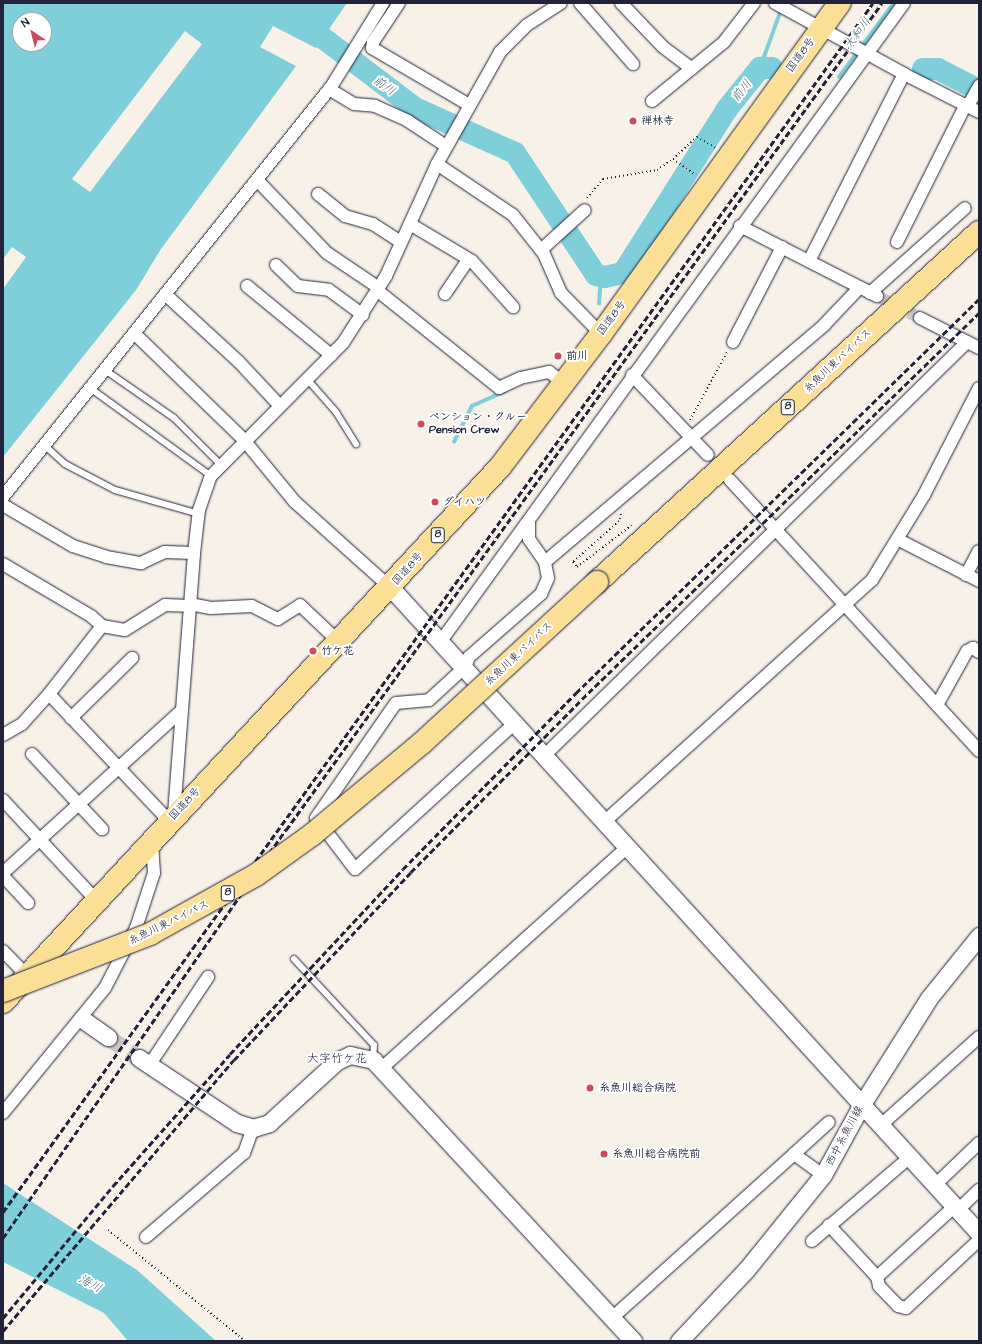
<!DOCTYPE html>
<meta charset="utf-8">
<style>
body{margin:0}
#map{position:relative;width:982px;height:1344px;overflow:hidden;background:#f7f1e8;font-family:"Architects Daughter","Klee One",sans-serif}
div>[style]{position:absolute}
.water>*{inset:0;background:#7fcfdb}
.pier>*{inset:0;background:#f7f1e8}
.stream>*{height:3.5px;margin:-1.75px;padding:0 1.75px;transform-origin:1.75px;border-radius:1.75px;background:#7fcfdb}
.river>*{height:22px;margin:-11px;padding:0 11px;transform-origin:11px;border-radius:11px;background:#7fcfdb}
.street-tunnel>*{height:12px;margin-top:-6px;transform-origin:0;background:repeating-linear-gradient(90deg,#ccc8c5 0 12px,transparent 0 18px)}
.secondary-tunnel>*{height:17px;margin-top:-8.5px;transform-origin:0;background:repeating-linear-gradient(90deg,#ccc8c5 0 17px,transparent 0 25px)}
.path>*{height:2px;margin-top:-1px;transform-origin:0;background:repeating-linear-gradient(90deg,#22223b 0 1px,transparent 0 4px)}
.roads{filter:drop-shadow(0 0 1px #22223b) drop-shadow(0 0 1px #22223b)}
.lane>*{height:6px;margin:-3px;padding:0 3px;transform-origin:3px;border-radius:3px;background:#fff}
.street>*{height:12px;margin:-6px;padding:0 6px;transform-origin:6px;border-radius:6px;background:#fff}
.secondary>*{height:17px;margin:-8.5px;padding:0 8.5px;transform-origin:8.5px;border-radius:8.5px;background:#fff}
.highway>*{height:22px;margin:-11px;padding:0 11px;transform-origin:11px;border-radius:11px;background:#fbdf96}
.rail>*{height:3px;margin-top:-1.5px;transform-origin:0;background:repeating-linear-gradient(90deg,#22223b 0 6px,transparent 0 9px)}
.bridges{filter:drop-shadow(0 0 1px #22223b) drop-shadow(0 0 1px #22223b)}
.highway-bridge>*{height:22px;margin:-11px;padding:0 11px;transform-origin:11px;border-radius:11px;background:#fbdf96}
.dots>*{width:11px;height:11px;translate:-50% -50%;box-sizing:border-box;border:2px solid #fff;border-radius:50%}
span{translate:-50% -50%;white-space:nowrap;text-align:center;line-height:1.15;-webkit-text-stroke:4px #fff;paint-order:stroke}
.shield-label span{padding:1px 3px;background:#fff;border:1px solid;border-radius:3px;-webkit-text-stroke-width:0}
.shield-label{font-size:10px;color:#22223b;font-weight:700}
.street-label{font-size:11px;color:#22223b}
.poi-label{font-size:11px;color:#22223b;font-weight:700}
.left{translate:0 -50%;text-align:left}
.water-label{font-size:12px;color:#435f73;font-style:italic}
.neighbourhood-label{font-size:12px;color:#22223b}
.frame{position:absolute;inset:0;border:4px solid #22223b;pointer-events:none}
.north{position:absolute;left:12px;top:12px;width:40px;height:40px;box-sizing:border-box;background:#fff;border:1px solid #a7a7b1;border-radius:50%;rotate:325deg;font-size:11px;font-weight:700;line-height:16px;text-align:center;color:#22223b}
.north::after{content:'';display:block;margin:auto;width:14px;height:18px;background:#d1495b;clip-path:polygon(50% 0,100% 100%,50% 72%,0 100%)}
</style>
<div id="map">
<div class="water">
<div style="clip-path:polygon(evenodd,3px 3px,347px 3px,316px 48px,273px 26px,260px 47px,296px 66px,161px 249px,136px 290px,3px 457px,3px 3px,20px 20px,44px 20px,44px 44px,20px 44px,20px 20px)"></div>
<div style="clip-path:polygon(3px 1183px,137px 1270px,216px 1341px,128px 1341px,104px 1313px,3px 1262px)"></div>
</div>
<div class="pier">
<div style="clip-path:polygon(185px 31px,202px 44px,90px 192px,72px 179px)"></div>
<div style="clip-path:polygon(12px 247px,26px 257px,3px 289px,3px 259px)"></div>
</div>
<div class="stream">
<div style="left:760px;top:68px;width:62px;rotate:-70.1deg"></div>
<div style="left:839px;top:77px;width:92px;rotate:-53.4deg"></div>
<div style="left:599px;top:304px;width:28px;rotate:-86deg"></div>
<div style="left:454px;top:442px;width:40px;rotate:-63.4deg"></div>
<div style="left:472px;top:406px;width:36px;rotate:-24deg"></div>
</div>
<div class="river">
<div style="left:323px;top:38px;width:116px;rotate:37.3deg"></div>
<div style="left:415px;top:108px;width:110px;rotate:24.2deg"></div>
<div style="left:515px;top:153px;width:146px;rotate:56.4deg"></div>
<div style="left:596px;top:275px;width:9px;rotate:13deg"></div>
<div style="left:605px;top:277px;width:18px;rotate:-13deg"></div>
<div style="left:623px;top:273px;width:194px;rotate:-57.6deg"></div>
<div style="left:727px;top:109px;width:53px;rotate:-51.2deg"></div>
<div style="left:760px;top:68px;width:12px"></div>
<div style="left:923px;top:69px;width:15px"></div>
<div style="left:938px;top:69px;width:46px;rotate:27.1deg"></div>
</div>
<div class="street-tunnel">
<div style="left:877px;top:296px;width:48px;rotate:27.1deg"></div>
</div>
<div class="secondary-tunnel">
<div style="left:108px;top:1037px;width:37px;rotate:34deg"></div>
</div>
<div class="path">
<div style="left:673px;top:159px;width:33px;rotate:-43deg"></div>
<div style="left:697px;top:137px;width:22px;rotate:30deg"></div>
<div style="left:587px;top:198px;width:25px;rotate:-50deg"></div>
<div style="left:603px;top:179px;width:55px;rotate:-9.5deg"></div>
<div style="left:657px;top:170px;width:19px;rotate:-35deg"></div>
<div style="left:673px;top:159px;width:28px;rotate:35deg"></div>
<div style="left:690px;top:420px;width:77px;rotate:-61.4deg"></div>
<div style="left:621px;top:514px;width:7px;rotate:106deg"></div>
<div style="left:619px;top:521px;width:62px;rotate:138.3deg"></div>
<div style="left:573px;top:562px;width:6px;rotate:51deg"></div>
<div style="left:577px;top:567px;width:69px;rotate:-37.4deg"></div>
<div style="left:108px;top:1230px;width:176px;rotate:39deg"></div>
</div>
<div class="roads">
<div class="lane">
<div style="left:105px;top:370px;width:84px;rotate:34.8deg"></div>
<div style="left:174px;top:418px;width:66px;rotate:45deg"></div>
<div style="left:307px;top:379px;width:44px;rotate:48.7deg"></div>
<div style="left:336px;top:412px;width:38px;rotate:58deg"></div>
<div style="left:90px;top:388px;width:150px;rotate:36deg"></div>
<div style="left:44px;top:445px;width:28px;rotate:42deg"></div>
<div style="left:65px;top:464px;width:56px;rotate:27.5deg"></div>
<div style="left:115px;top:490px;width:87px;rotate:15.9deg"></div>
<div style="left:294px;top:959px;width:117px;rotate:47.1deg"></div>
<div style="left:374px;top:1045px;width:13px;rotate:94deg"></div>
</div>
<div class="street">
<div style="left:399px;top:3px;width:47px;rotate:123.7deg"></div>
<div style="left:373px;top:42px;width:6px;rotate:99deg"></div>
<div style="left:372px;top:48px;width:113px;rotate:30.4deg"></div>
<div style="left:580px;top:3px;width:81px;rotate:49deg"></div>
<div style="left:621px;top:3px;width:61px;rotate:46.3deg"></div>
<div style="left:663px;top:47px;width:36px;rotate:37deg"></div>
<div style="left:775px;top:3px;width:147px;rotate:28.8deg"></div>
<div style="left:329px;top:89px;width:29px;rotate:31deg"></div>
<div style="left:354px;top:104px;width:21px;rotate:5deg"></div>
<div style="left:375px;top:106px;width:36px;rotate:24deg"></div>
<div style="left:408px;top:121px;width:45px;rotate:33.3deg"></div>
<div style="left:652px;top:101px;width:93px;rotate:-39.3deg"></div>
<div style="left:724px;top:42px;width:49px;rotate:-52.4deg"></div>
<div style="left:968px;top:106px;width:23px;rotate:-61deg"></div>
<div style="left:437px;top:164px;width:92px;rotate:33.9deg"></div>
<div style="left:513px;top:215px;width:50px;rotate:51.5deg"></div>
<div style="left:544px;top:254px;width:43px;rotate:66.4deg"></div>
<div style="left:561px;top:293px;width:57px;rotate:45.7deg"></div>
<div style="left:257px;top:180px;width:101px;rotate:46.2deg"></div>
<div style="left:327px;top:253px;width:63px;rotate:33.9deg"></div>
<div style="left:318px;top:194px;width:35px;rotate:39deg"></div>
<div style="left:345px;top:216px;width:29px;rotate:16deg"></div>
<div style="left:373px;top:224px;width:33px;rotate:33deg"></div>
<div style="left:410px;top:224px;width:72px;rotate:30.8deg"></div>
<div style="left:472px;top:261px;width:62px;rotate:48.3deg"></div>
<div style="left:740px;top:226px;width:154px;rotate:27.1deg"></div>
<div style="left:897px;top:242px;width:154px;rotate:-63.4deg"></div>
<div style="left:541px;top:250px;width:59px;rotate:-42.3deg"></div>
<div style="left:809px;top:261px;width:210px;rotate:-63.1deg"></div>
<div style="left:904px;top:74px;width:84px;rotate:26.9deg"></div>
<div style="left:276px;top:265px;width:30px;rotate:44deg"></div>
<div style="left:298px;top:286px;width:31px;rotate:7deg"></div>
<div style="left:329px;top:290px;width:42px;rotate:36.3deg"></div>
<div style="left:247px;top:286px;width:109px;rotate:39.4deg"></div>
<div style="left:378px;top:291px;width:155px;rotate:38.7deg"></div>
<div style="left:499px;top:388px;width:23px;rotate:-25deg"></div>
<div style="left:520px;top:378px;width:30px;rotate:-12deg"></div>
<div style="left:549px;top:372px;width:19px;rotate:36deg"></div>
<div style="left:870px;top:293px;width:127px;rotate:-41.8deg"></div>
<div style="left:165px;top:294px;width:100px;rotate:42.6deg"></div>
<div style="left:239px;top:362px;width:60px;rotate:47deg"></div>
<div style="left:445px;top:294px;width:40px;rotate:-56deg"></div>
<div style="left:920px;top:318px;width:66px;rotate:27deg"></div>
<div style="left:134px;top:333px;width:153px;rotate:44.2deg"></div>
<div style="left:244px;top:440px;width:80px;rotate:50.6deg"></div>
<div style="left:295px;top:502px;width:129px;rotate:41.9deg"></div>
<div style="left:733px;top:342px;width:107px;rotate:-62.7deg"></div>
<div style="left:632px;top:375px;width:110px;rotate:46.5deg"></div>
<div style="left:730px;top:480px;width:368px;rotate:47.4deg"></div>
<div style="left:3px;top:497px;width:525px;rotate:-51.34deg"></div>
<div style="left:331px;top:87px;width:99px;rotate:-58.2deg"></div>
<div style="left:3px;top:505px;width:81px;rotate:30.4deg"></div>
<div style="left:73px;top:546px;width:35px;rotate:18deg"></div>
<div style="left:106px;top:557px;width:36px;rotate:10deg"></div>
<div style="left:141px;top:563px;width:26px;rotate:-25deg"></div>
<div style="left:165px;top:552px;width:29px;rotate:2deg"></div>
<div style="left:899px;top:540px;width:90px;rotate:27.1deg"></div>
<div style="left:545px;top:562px;width:366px;rotate:-40.3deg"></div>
<div style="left:824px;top:325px;width:52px;rotate:-46.5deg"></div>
<div style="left:3px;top:564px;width:102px;rotate:30.6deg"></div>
<div style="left:91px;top:616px;width:15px;rotate:42deg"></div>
<div style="left:966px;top:575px;width:27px;rotate:-62deg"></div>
<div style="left:190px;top:604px;width:21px;rotate:11deg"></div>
<div style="left:211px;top:608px;width:41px;rotate:-2.8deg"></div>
<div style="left:252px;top:606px;width:29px;rotate:27deg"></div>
<div style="left:278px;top:619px;width:26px;rotate:-32deg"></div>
<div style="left:300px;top:605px;width:54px;rotate:43.5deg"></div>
<div style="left:441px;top:641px;width:788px;rotate:-54.03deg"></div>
<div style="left:49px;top:694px;width:175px;rotate:46.6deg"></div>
<div style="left:937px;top:705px;width:62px;rotate:-60.9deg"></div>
<div style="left:967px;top:651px;width:7px;rotate:-27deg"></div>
<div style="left:973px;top:648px;width:7px;rotate:34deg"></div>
<div style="left:71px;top:718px;width:86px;rotate:-44.5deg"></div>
<div style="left:516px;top:722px;width:218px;rotate:137.6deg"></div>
<div style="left:355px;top:869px;width:64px;rotate:-127.4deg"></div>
<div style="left:316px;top:818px;width:140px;rotate:-55.2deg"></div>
<div style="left:396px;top:703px;width:33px;rotate:-5deg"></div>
<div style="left:429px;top:700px;width:49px;rotate:-42.5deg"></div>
<div style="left:465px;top:667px;width:11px;rotate:-68deg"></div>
<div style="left:469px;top:657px;width:96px;rotate:-41.2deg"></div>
<div style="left:541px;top:594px;width:17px;rotate:-66deg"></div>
<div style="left:548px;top:578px;width:16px;rotate:-101deg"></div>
<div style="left:545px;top:562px;width:28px;rotate:-125deg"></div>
<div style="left:529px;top:539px;width:19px;rotate:-90deg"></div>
<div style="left:3px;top:735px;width:22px;rotate:-30deg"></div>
<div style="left:22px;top:724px;width:40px;rotate:-48deg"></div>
<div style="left:49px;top:694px;width:86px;rotate:-52.1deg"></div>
<div style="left:102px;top:626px;width:23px;rotate:10deg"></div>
<div style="left:125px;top:630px;width:47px;rotate:-32deg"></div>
<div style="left:165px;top:605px;width:25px;rotate:2deg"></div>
<div style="left:32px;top:754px;width:103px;rotate:47deg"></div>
<div style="left:544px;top:756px;width:592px;rotate:-44.38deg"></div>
<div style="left:3px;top:800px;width:137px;rotate:47.1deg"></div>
<div style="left:174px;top:814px;width:262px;rotate:-85.6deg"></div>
<div style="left:194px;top:553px;width:43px;rotate:-83.4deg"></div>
<div style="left:199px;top:510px;width:36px;rotate:-71deg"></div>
<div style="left:211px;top:476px;width:187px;rotate:-45.2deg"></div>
<div style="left:343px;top:343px;width:80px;rotate:-57.3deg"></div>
<div style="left:386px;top:276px;width:123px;rotate:-65.5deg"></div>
<div style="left:437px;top:164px;width:129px;rotate:-60.6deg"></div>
<div style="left:500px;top:52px;width:38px;rotate:-45deg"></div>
<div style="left:527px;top:25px;width:40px;rotate:-32.9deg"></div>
<div style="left:603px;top:823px;width:363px;rotate:-42.1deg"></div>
<div style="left:872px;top:580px;width:100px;rotate:-58.5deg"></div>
<div style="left:924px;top:495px;width:120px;rotate:-62.8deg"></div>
<div style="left:3px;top:873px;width:241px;rotate:-42.3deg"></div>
<div style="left:3px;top:876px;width:37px;rotate:47deg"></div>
<div style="left:3px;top:951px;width:35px;rotate:46deg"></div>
<div style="left:150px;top:1064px;width:105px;rotate:-56.3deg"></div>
<div style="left:383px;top:1067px;width:327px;rotate:-42deg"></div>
<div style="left:3px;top:1113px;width:161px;rotate:-50.8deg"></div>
<div style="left:105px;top:988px;width:68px;rotate:-62.7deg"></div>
<div style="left:136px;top:928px;width:58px;rotate:-71.9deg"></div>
<div style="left:154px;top:873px;width:32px;rotate:-94deg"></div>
<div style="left:881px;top:1125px;width:132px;rotate:-41.9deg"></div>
<div style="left:794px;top:1154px;width:47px;rotate:-42.4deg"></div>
<div style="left:935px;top:1185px;width:61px;rotate:-43.7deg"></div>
<div style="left:955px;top:1206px;width:105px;rotate:137.7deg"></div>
<div style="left:877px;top:1277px;width:9px;rotate:77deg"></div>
<div style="left:879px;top:1286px;width:28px;rotate:46deg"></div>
<div style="left:898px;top:1306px;width:8px;rotate:14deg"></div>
<div style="left:906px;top:1308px;width:100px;rotate:-43deg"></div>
<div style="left:958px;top:1210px;width:29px;rotate:-44deg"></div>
<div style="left:829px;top:1225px;width:71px;rotate:47.3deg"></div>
<div style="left:146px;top:1237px;width:129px;rotate:-40.6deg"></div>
<div style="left:244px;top:1153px;width:27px;rotate:-70deg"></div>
<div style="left:812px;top:1241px;width:129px;rotate:-40.6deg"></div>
<div style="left:612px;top:1318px;width:245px;rotate:-42deg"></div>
<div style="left:794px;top:1154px;width:36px;rotate:36deg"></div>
</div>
<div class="secondary">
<div style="left:391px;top:588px;width:873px;rotate:47.65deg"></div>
<div style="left:82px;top:1019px;width:32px;rotate:35deg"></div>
<div style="left:139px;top:1058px;width:118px;rotate:33.6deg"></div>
<div style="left:237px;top:1123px;width:17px;rotate:17deg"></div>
<div style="left:253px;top:1128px;width:17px;rotate:-17deg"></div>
<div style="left:269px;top:1123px;width:92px;rotate:-42.4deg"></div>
<div style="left:337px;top:1061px;width:14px;rotate:-25deg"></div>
<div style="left:350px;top:1055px;width:24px;rotate:12deg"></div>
<div style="left:373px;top:1060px;width:383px;rotate:47.2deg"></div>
<div style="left:679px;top:1341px;width:98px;rotate:-46.7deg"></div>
<div style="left:746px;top:1270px;width:122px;rotate:-51deg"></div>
<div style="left:823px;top:1175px;width:81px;rotate:-61.2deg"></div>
<div style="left:862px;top:1104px;width:125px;rotate:-57.7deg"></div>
<div style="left:929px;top:998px;width:80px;rotate:-51.1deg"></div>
</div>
<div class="highway">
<div style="left:597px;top:582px;width:518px;rotate:-42.5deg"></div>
<div style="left:3px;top:1002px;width:730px;rotate:-47.11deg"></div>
<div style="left:500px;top:467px;width:167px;rotate:-52.8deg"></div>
<div style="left:601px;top:334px;width:408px;rotate:-54.2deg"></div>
</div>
</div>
<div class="rail">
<div style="left:3px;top:1212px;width:1489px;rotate:-54.26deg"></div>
<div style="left:3px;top:1238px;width:497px;rotate:-55.3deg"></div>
<div style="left:286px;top:830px;width:1019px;rotate:-54.22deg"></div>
<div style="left:3px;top:1318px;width:172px;rotate:-50.2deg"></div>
<div style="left:113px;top:1186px;width:176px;rotate:-48.4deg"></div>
<div style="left:230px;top:1054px;width:253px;rotate:-46.9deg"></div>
<div style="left:403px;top:869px;width:247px;rotate:-45.5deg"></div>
<div style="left:576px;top:693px;width:564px;rotate:-44.35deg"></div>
<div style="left:3px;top:1331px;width:356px;rotate:-49.6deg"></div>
<div style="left:234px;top:1060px;width:258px;rotate:-46.7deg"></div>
<div style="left:411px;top:872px;width:243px;rotate:-45.3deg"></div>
<div style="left:582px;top:699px;width:554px;rotate:-44.2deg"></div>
</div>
<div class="bridges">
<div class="highway-bridge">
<div style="left:3px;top:991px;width:158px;rotate:-21.2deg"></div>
<div style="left:150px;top:934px;width:121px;rotate:-29.1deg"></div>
<div style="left:256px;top:875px;width:70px;rotate:-35.7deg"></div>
<div style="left:313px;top:834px;width:142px;rotate:-39.9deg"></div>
<div style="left:422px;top:743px;width:238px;rotate:-42.6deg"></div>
</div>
</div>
<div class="dots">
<div style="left:633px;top:121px;background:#d1495b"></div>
<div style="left:558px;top:356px;background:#d1495b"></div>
<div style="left:421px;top:424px;background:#d1495b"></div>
<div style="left:435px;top:502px;background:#d1495b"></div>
<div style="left:313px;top:651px;background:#d1495b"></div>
<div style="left:590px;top:1088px;background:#d1495b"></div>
<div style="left:604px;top:1154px;background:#d1495b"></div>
</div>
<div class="shield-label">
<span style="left:788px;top:407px">8</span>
<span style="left:438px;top:535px">8</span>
<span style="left:228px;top:893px">8</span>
</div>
<div class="street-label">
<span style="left:801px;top:55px;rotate:-54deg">国道8号</span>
<span style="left:612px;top:318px;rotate:-54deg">国道8号</span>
<span style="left:838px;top:361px;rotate:-43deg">糸魚川東バイパス</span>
<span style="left:408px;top:569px;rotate:-48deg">国道8号</span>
<span style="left:519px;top:654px;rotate:-43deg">糸魚川東バイパス</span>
<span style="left:185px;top:804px;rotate:-47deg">国道8号</span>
<span style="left:169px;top:923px;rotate:-26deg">糸魚川東バイパス</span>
<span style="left:845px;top:1136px;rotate:-62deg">西中糸魚川線</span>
</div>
<div class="poi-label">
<span class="left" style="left:641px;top:121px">禅林寺</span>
<span class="left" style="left:566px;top:356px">前川</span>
<span class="left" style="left:429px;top:424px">ペンション・クルー<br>Pension Crew</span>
<span class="left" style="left:443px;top:502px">ダイハツ</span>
<span class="left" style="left:321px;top:651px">竹ケ花</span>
<span class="left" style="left:599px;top:1088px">糸魚川総合病院</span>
<span class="left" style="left:612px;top:1154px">糸魚川総合病院前</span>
</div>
<div class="water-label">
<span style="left:858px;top:34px;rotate:-53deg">大和川</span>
<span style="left:384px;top:86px;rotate:35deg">前川</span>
<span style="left:742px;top:91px;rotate:-52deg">前川</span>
<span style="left:90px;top:1284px;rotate:29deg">海川</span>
</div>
<div class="neighbourhood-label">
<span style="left:337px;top:1059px">大字竹ケ花</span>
</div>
<div class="frame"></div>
<div class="north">N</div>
</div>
